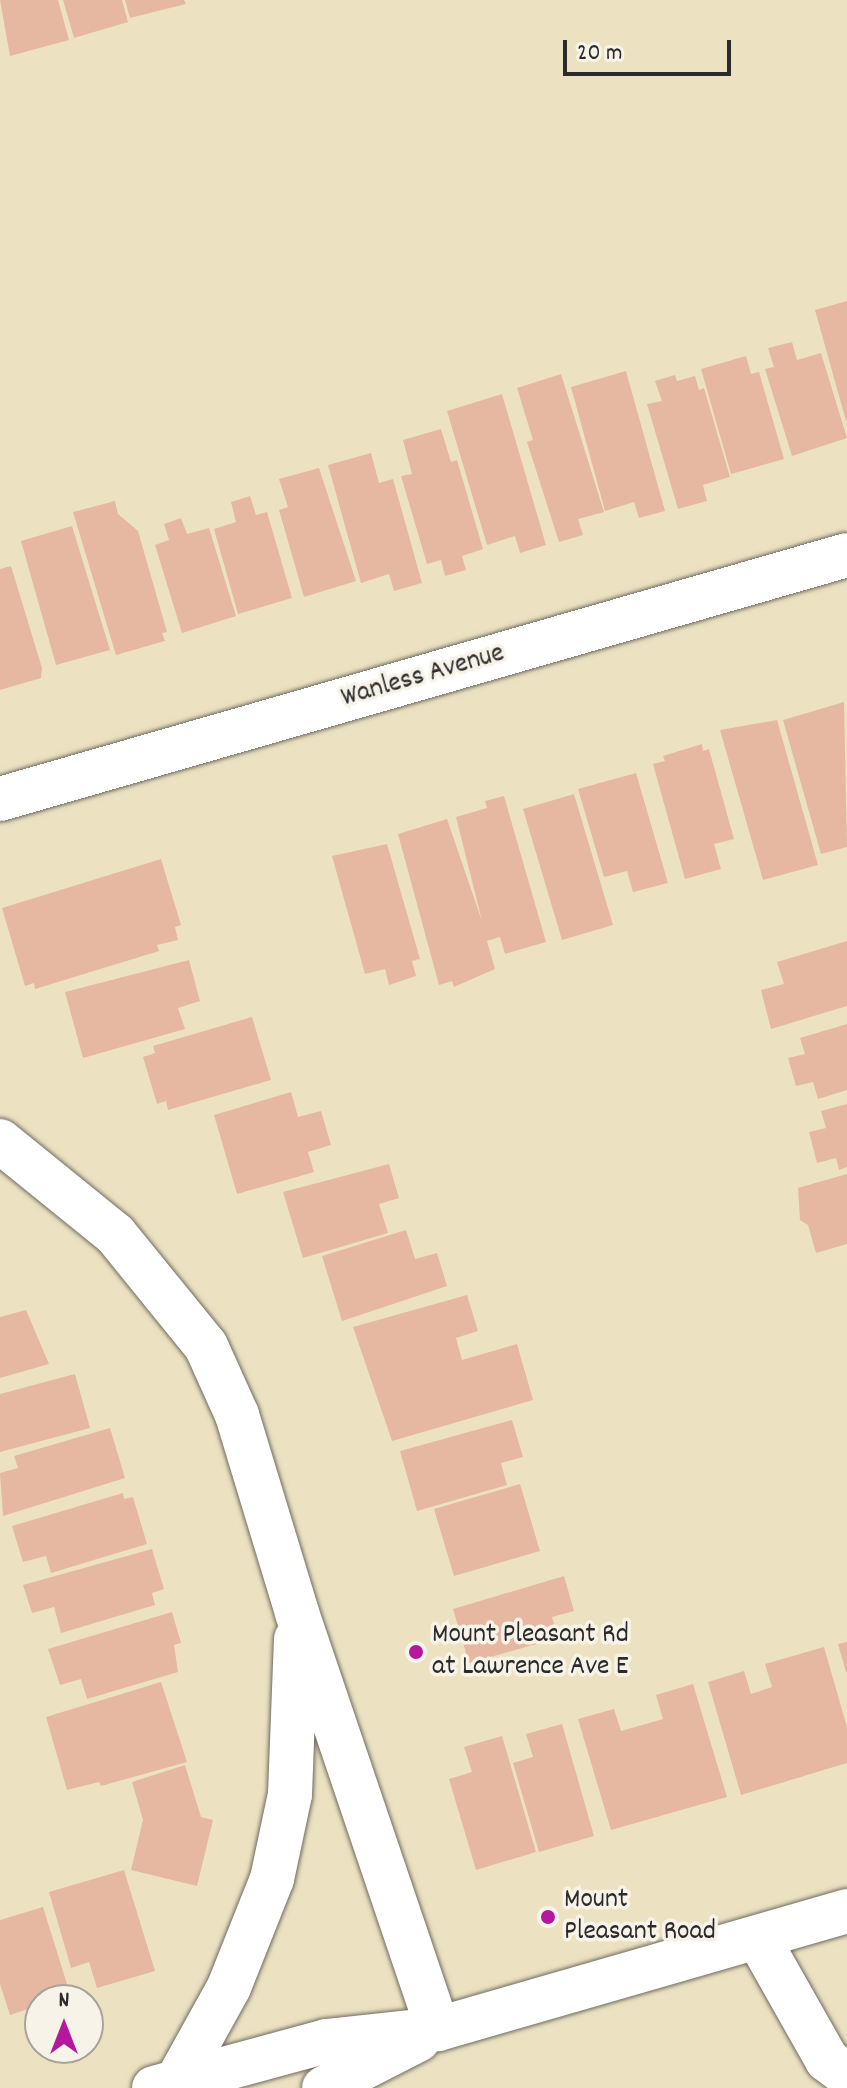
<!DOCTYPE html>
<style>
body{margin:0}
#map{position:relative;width:847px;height:2088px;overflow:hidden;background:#ece2c2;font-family:Dekko,sans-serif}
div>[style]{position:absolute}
.building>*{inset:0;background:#e6b8a2}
.roads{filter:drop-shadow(0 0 2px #6f6b60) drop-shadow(0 0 2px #6f6b60)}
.street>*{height:44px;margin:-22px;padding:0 22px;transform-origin:22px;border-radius:22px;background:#fff}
.secondary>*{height:44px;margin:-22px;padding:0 22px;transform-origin:22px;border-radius:22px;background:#fff}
.dots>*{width:22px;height:22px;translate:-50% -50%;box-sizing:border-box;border:4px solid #f7f3e8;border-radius:50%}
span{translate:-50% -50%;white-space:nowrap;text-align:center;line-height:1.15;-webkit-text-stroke:7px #f7f3e8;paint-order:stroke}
.street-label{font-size:28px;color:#2b2b2b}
.poi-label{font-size:28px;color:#2b2b2b}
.left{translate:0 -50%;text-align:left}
.north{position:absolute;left:24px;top:1984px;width:80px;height:80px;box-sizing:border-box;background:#f7f3e8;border:2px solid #a5a39c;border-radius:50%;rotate:0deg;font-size:22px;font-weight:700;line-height:32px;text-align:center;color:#2b2b2b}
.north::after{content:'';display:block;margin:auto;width:28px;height:36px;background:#b5179e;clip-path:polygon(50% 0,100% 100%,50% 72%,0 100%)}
.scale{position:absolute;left:563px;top:40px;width:168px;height:36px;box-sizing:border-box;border:4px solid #2b2b2b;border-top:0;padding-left:10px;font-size:24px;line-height:28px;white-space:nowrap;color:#2b2b2b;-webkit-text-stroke:6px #f7f3e8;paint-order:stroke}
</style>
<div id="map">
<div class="building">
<div style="clip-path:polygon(0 0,58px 0,69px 40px,10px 56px)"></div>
<div style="clip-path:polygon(63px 0,122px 0,128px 22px,74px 38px)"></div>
<div style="clip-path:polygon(125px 0,184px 0,186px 4px,130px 18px)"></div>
<div style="clip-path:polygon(847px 301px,847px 421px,846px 421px,815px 310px)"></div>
<div style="clip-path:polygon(792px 342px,797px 360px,821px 353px,847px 438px,792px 456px,765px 369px,774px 367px,768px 348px)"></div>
<div style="clip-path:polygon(746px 356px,751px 374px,759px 372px,784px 459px,731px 474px,701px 369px)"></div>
<div style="clip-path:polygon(626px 371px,665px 511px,639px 518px,634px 502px,605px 511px,571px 387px)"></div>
<div style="clip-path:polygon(561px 374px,604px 512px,578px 519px,583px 535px,559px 542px,527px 442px,533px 440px,517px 388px)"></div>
<div style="clip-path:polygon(675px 375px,677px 381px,695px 376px,699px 390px,704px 388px,730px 477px,703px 485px,707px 501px,678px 509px,647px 404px,662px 401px,655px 381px)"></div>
<div style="clip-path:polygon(502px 394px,546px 545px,520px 553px,515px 536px,487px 545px,447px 411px)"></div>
<div style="clip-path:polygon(441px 429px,451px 462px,457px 460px,483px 549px,462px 556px,466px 570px,445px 576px,441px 560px,427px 564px,401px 476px,412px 474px,403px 440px)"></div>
<div style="clip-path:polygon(371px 453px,379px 483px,393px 479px,422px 583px,394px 591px,389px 574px,361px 583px,328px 465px)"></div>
<div style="clip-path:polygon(319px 468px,356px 581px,304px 597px,279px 510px,288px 507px,279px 479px)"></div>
<div style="clip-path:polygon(250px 496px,256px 515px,267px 512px,292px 598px,238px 614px,214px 529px,236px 522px,231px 502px)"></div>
<div style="clip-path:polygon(115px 501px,118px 514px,138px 531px,167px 632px,162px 633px,165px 641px,116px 655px,73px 512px)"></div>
<div style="clip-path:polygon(181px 518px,187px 534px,209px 528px,236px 616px,182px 633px,155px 545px,169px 540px,164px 524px)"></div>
<div style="clip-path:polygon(72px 526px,110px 650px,56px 665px,21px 541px)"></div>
<div style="clip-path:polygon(11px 566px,42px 668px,41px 678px,0 690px,0 569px)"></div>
<div style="clip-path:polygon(844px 702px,847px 847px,821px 854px,783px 720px)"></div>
<div style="clip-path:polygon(777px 720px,818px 865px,763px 880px,720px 730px)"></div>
<div style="clip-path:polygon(702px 744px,703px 751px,709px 749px,734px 839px,714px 844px,721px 869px,685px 879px,653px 764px,665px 761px,663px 756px)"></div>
<div style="clip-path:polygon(636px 773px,668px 883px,633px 892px,627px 871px,604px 877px,578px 789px)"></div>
<div style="clip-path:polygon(574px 794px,613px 925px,562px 940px,523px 809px)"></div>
<div style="clip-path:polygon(504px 796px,546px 942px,505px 954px,500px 937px,487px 941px,495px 969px,454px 987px,452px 981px,439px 985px,398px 834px,447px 819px,482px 921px,456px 817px,487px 808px,485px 801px)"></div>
<div style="clip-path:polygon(387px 844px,420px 959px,412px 961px,416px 976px,389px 985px,385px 969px,365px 974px,332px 856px)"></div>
<div style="clip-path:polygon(161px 859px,181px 925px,175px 927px,178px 940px,157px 945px,159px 951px,35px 989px,34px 983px,25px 986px,2px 908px)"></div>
<div style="clip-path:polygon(847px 941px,847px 1006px,771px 1029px,761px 990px,784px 984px,777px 962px)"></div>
<div style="clip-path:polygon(189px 960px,200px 1001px,178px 1008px,185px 1029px,83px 1058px,65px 992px)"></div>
<div style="clip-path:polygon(252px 1017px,271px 1080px,168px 1110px,166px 1101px,157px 1104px,143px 1057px,155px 1053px,153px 1046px)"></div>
<div style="clip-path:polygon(847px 1024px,847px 1090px,818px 1099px,813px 1082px,796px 1086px,788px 1058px,805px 1054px,800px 1038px)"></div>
<div style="clip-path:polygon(291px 1092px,298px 1117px,321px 1111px,331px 1145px,308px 1152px,314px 1172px,237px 1194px,214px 1115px)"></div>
<div style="clip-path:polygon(847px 1104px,847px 1167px,839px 1170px,836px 1158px,817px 1163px,809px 1132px,826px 1128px,821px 1111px)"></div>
<div style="clip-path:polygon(389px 1164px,399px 1198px,379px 1204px,388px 1233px,303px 1258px,283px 1192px)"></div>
<div style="clip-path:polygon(847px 1174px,847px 1244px,816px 1253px,808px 1225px,800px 1220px,798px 1188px)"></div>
<div style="clip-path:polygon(406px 1230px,415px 1259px,437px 1253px,447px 1286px,342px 1321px,322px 1256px)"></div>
<div style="clip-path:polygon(467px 1295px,478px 1331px,456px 1338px,462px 1360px,517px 1344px,533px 1400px,392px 1441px,353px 1327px)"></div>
<div style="clip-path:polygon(26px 1310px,49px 1364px,0 1378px,0 1317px)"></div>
<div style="clip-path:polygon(75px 1374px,90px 1428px,0 1452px,0 1394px)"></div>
<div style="clip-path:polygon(512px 1420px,523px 1457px,501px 1463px,507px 1485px,417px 1511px,400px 1451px)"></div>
<div style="clip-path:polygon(110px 1428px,125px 1478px,3px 1516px,0 1473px,18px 1468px,14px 1456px)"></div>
<div style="clip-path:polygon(520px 1484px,540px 1551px,454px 1576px,434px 1509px)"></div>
<div style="clip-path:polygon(123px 1493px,124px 1499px,133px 1497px,147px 1544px,51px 1573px,46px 1556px,23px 1562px,12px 1526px)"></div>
<div style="clip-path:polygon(152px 1549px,164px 1589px,152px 1593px,155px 1605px,61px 1633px,54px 1607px,32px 1613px,23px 1585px)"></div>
<div style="clip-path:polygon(564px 1576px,574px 1611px,552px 1617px,558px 1638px,469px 1663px,453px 1609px)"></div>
<div style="clip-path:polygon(172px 1612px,181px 1643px,174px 1645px,178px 1672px,87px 1699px,81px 1679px,60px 1685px,48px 1649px)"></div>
<div style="clip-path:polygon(847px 1642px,847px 1672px,846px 1672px,838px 1644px)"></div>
<div style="clip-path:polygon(824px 1647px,847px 1727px,847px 1763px,741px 1795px,708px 1682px,744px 1671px,751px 1694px,772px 1687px,765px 1664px)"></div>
<div style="clip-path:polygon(161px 1682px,187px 1762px,101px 1786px,99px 1782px,67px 1790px,46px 1717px)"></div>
<div style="clip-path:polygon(693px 1684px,727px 1797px,611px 1830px,578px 1719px,614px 1709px,621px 1731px,663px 1719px,656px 1695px)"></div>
<div style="clip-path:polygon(562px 1724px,594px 1836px,539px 1852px,513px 1763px,533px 1757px,526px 1734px)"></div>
<div style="clip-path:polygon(502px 1736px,536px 1852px,476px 1870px,449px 1779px,472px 1772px,464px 1747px)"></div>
<div style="clip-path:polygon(185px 1765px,201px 1817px,213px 1820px,197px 1886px,131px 1870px,143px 1820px,132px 1782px)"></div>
<div style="clip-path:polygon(124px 1870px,155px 1971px,97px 1988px,89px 1962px,71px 1968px,49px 1892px)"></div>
<div style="clip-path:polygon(43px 1907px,72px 2000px,40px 2000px,40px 2005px,10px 2015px,0 1984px,0 1920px)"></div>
</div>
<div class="roads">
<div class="street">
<div style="left:0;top:799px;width:881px;rotate:-16.07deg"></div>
<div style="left:758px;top:1938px;width:140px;rotate:60.5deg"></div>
<div style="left:827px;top:2060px;width:25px;rotate:37deg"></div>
</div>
<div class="secondary">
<div style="left:0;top:1141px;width:148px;rotate:39deg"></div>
<div style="left:115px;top:1234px;width:144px;rotate:50.9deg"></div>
<div style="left:206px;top:1346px;width:76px;rotate:65.8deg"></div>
<div style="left:237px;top:1415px;width:207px;rotate:73.1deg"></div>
<div style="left:297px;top:1613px;width:439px;rotate:71.3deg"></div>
<div style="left:177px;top:2081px;width:107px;rotate:-61deg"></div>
<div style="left:229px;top:1987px;width:116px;rotate:-68.3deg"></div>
<div style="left:272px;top:1879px;width:87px;rotate:-78deg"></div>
<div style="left:290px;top:1794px;width:155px;rotate:-87.8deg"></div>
<div style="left:154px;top:2088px;width:179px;rotate:-15.2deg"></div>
<div style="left:327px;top:2041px;width:112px;rotate:-6.2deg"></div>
<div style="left:438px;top:2029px;width:426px;rotate:-16.1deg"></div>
<div style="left:324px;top:2088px;width:106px;rotate:-27.1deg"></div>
</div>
</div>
<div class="dots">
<div style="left:416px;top:1652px;background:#b5179e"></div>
<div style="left:548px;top:1917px;background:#b5179e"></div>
</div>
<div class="street-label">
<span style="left:423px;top:677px;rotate:-16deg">Wanless Avenue</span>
</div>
<div class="poi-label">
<span class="left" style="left:432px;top:1652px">Mount Pleasant Rd<br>at Lawrence Ave E</span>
<span class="left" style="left:564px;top:1917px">Mount<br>Pleasant Road</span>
</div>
<div class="north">N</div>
<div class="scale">20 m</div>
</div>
